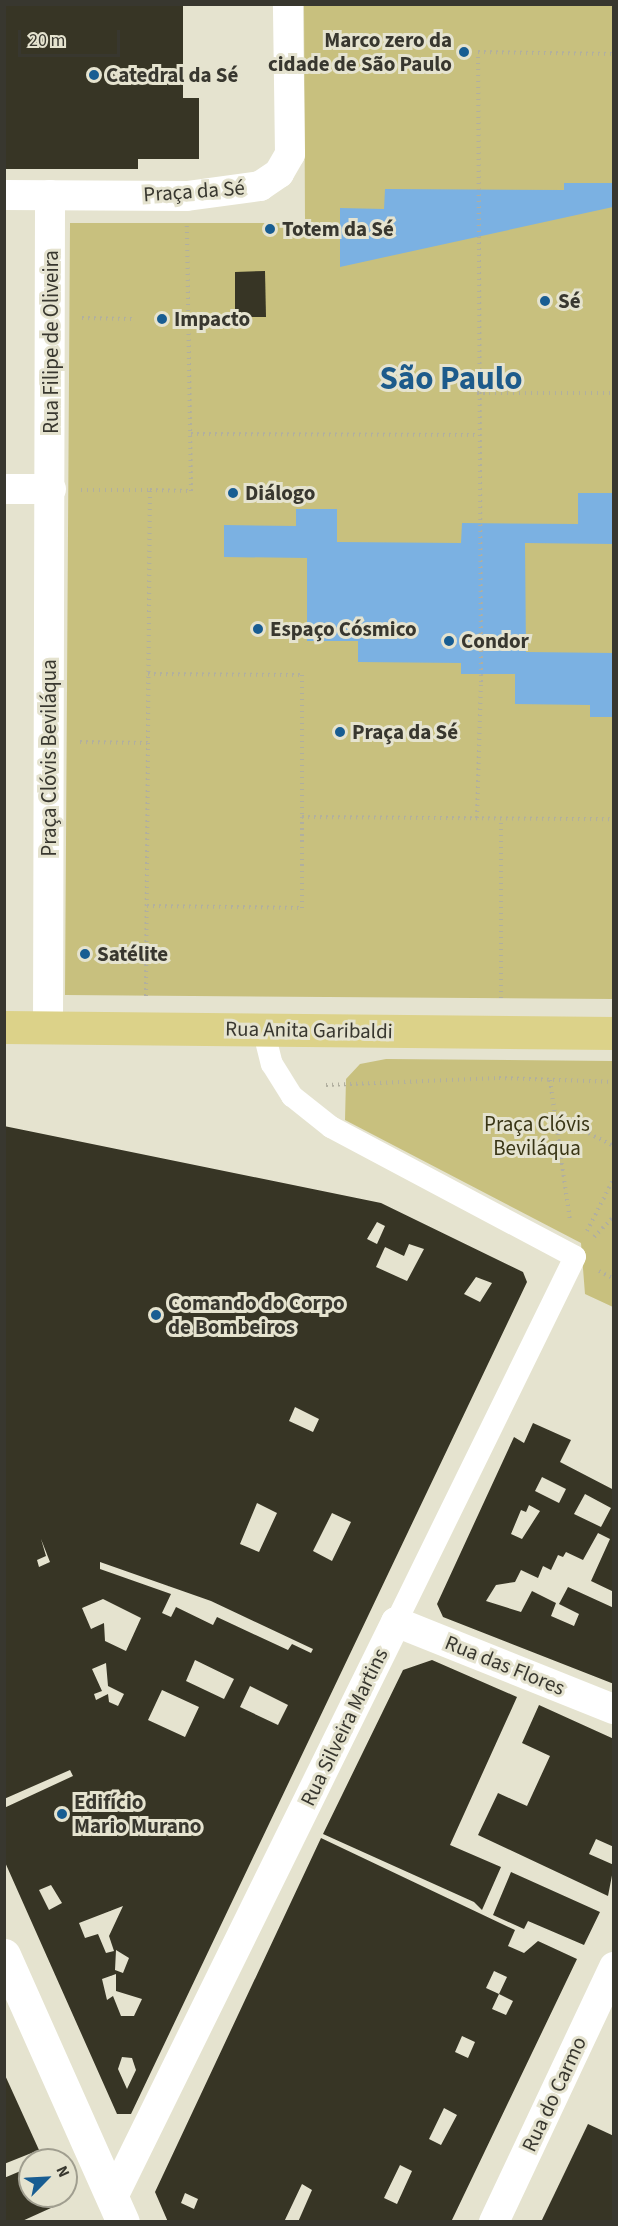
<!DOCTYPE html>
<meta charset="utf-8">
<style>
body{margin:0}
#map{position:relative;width:618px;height:2226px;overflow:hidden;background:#e5e3cf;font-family:"Source Sans 3",sans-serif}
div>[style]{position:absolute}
.green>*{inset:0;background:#c8c07e}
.water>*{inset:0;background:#7bb1e2}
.building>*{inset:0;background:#373525}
.path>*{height:4px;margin-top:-2px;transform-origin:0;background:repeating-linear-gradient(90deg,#b1af9f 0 1.5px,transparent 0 6px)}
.pedestrian>*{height:22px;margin:-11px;padding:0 11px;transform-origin:11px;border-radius:11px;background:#fff}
.minor>*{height:30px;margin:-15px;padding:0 15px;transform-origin:15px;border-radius:15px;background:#fff}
.secondary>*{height:33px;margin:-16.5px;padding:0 16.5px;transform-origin:16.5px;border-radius:16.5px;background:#fff}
.primary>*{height:33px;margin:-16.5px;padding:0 16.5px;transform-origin:16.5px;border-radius:16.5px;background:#dcd289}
.dots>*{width:16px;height:16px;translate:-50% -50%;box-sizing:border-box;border:3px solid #e5e3cf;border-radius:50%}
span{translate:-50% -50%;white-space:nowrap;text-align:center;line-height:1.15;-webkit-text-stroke:6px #e5e3cf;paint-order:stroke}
.poi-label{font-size:21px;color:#38372f;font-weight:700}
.right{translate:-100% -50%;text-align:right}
.left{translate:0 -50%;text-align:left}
.street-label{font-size:21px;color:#38372f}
.park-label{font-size:21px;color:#393515}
.town-label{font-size:33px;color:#1d5b8b;font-weight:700}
.frame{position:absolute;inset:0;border:6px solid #38372f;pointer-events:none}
.north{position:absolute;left:18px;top:2148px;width:60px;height:60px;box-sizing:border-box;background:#e5e3cf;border:2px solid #a09e8f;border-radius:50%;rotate:66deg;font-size:16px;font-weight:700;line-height:24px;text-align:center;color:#38372f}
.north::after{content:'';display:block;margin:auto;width:21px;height:27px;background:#185d92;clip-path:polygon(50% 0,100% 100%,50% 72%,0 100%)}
.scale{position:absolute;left:18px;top:30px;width:102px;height:27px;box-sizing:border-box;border:3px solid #38372f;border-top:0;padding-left:8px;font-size:18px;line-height:21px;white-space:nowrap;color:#38372f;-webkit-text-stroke:4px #e5e3cf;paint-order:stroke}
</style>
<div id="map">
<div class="green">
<div style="clip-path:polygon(304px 5px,613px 5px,613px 999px,65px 995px,70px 223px,305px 223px)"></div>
<div style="clip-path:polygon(386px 1059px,613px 1061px,613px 1307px,585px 1294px,581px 1243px,345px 1120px,346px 1079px,360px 1064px)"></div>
</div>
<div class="water">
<div style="clip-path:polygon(564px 183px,613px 183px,613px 207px,340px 267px,340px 208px,384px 209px,385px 189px,564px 190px)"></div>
<div style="clip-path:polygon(578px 493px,613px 493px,613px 544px,525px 543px,526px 652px,613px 653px,613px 717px,590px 717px,590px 705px,515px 704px,515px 674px,461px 674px,461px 663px,358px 662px,358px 641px,307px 641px,307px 558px,224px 557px,224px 525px,296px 526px,296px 509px,337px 509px,337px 542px,461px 543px,462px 523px,578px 524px)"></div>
</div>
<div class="building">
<div style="clip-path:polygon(4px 4px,183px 4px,183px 98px,199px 98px,199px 159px,138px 159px,138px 169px,4px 169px)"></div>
<div style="clip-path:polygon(265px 271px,266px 317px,235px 317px,235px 272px)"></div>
<div style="clip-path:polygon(evenodd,4px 1126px,381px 1203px,523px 1272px,527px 1282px,131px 2114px,117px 2114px,4px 1860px,4px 1808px,73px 1776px,70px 1770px,4px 1799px,4px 1126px,377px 1222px,385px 1226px,377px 1244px,367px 1239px,377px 1222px,4px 1126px,409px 1244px,424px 1249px,407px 1281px,376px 1267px,385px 1247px,404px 1256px,409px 1244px,4px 1126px,476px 1277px,492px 1283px,480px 1302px,464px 1294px,476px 1277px,4px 1126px,295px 1407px,319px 1419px,313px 1432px,289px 1421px,295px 1407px,4px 1126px,257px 1503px,277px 1513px,259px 1552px,240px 1544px,257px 1503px,4px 1126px,332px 1513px,351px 1522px,332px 1561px,313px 1551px,332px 1513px,4px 1126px,41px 1539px,50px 1562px,39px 1567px,37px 1560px,46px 1556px,41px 1539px,4px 1126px,100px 1562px,211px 1601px,313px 1649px,311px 1653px,292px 1644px,288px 1650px,217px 1617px,213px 1625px,176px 1607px,171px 1617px,162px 1613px,171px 1594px,100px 1569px,100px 1562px,4px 1126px,103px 1599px,141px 1618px,126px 1651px,105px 1641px,104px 1623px,91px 1629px,82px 1608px,103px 1599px,4px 1126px,195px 1660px,234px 1679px,224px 1699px,186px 1681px,195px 1660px,4px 1126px,106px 1663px,108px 1686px,124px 1694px,118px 1706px,109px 1702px,108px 1694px,96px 1700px,94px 1694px,102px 1691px,92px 1669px,106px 1663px,4px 1126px,250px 1686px,288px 1705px,278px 1725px,240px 1707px,250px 1686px,4px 1126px,162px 1690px,199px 1707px,185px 1737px,148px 1720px,162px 1690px,4px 1126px,51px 1885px,62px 1903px,49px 1910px,39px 1890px,51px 1885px,4px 1126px,123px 1906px,109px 1936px,114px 1951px,106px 1953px,98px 1934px,85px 1938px,79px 1923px,123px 1906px,4px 1126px,116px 1950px,129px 1958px,123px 1973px,115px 1970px,116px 1950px,4px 1126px,116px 1974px,116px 1991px,142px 1999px,134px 2016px,121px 2016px,113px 1996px,107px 2000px,102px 1979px,116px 1974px,4px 1126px,122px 2057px,132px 2058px,136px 2070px,127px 2089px,118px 2069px,122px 2057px)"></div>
<div style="clip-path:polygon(evenodd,533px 1423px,571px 1440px,560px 1462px,614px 1490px,614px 1592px,591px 1581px,610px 1539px,598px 1533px,583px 1560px,566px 1552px,563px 1557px,558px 1555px,551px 1570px,543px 1566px,538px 1578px,521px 1570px,515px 1582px,496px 1585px,486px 1601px,521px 1612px,532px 1591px,556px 1603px,551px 1616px,574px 1626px,579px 1614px,559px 1604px,568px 1587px,614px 1608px,614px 1684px,443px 1617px,437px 1604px,514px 1437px,524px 1443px,533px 1423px,542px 1477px,566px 1489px,559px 1503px,535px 1491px,542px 1477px,533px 1423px,585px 1494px,611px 1508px,601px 1527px,574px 1514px,585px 1494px,533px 1423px,529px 1505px,540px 1511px,522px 1539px,511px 1534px,521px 1510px,526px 1512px,529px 1505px)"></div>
<div style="clip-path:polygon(432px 1660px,517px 1697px,450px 1845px,501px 1867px,482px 1910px,474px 1902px,323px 1834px,403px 1670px)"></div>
<div style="clip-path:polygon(539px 1705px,614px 1739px,614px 1847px,596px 1839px,589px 1854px,614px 1865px,608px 1896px,478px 1835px,498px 1793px,527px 1806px,550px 1756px,522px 1743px)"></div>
<div style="clip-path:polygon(evenodd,321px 1838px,515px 1930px,508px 1946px,524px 1953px,538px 1941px,577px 1959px,451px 2222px,298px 2222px,312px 2190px,302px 2184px,284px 2222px,168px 2222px,155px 2192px,321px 1838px,494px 1971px,507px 1977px,499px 1994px,513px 2001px,506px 2015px,492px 2009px,499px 1994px,486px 1988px,494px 1971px,321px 1838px,462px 2036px,475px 2042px,468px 2058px,455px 2052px,462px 2036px,321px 1838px,444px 2108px,457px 2115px,441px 2145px,429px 2139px,444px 2108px,321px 1838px,400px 2165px,412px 2171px,397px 2204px,384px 2198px,400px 2165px,321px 1838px,185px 2193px,198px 2199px,194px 2209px,181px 2203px,185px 2193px)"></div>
<div style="clip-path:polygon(511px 1872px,600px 1912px,584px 1945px,528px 1921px,524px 1929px,493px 1915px)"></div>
<div style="clip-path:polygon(4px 2073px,39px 2150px,4px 2164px)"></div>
<div style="clip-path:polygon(588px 2124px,614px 2136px,614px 2222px,541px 2222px)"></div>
<div style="clip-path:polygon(30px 2167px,30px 2196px,59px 2196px,62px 2203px,20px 2222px,4px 2222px,4px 2178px)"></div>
</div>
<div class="path">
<div style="left:82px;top:318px;width:50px;rotate:1.1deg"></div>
<div style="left:477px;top:393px;width:137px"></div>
<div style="left:191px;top:434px;width:286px;rotate:0.2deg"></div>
<div style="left:81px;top:490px;width:69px"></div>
<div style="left:148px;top:674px;width:154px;rotate:0.4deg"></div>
<div style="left:302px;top:675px;width:142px;rotate:90deg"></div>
<div style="left:302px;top:817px;width:312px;rotate:0.4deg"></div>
<div style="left:80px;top:742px;width:68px;rotate:0.8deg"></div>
<div style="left:477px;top:818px;width:136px;rotate:-88.3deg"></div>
<div style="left:481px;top:682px;width:630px;rotate:-90.27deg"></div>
<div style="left:478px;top:52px;width:136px;rotate:0.8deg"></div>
<div style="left:147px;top:906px;width:155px;rotate:0.7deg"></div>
<div style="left:302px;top:908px;width:91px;rotate:-90deg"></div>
<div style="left:146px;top:996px;width:506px;rotate:-89.55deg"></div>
<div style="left:150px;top:490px;width:41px;rotate:1.4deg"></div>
<div style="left:191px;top:491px;width:265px;rotate:-90.9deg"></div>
<div style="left:501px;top:998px;width:179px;rotate:-90deg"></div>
<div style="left:550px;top:1080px;width:142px;rotate:81.9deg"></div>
<div style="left:326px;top:1085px;width:173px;rotate:-2.3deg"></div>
<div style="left:499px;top:1078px;width:115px;rotate:2deg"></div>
<div style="left:578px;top:1128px;width:40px;rotate:26.6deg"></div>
<div style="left:587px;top:1231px;width:59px;rotate:-63deg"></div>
<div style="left:594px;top:1237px;width:29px;rotate:-46deg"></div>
<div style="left:599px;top:1271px;width:17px;rotate:28deg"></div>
</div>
<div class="pedestrian">
<div style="left:263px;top:1029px;width:36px;rotate:76deg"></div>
<div style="left:272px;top:1064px;width:38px;rotate:58deg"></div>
<div style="left:292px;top:1096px;width:50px;rotate:38.5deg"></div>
<div style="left:331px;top:1127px;width:276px;rotate:28deg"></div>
<div style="left:575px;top:1257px;width:407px;rotate:116.1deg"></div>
</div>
<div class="minor">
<div style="left:4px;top:195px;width:183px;rotate:0.3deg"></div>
<div style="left:187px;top:196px;width:74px;rotate:-7.8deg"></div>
<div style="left:260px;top:186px;width:23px;rotate:-34deg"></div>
<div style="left:279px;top:173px;width:22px;rotate:-60deg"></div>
<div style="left:290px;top:154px;width:150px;rotate:-90.8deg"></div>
<div style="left:4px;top:489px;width:47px"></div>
<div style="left:48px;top:1027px;width:832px;rotate:-89.86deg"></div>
<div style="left:113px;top:2197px;width:641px;rotate:-63.79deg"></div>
<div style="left:396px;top:1622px;width:235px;rotate:21.8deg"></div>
<div style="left:494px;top:2222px;width:282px;rotate:-64.8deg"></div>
</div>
<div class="secondary">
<div style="left:4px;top:1955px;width:292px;rotate:66deg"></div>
</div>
<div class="primary">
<div style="left:4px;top:1027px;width:610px;rotate:0.56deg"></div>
</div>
<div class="dots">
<div style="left:464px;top:52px;background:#185d92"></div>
<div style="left:94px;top:75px;background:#185d92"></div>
<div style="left:270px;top:229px;background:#185d92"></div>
<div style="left:545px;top:301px;background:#185d92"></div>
<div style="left:162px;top:319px;background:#185d92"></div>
<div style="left:233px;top:493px;background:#185d92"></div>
<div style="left:258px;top:629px;background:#185d92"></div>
<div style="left:449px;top:641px;background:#185d92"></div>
<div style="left:340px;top:732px;background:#185d92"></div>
<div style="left:85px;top:954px;background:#185d92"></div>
<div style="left:156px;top:1315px;background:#185d92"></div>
<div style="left:62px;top:1814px;background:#185d92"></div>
</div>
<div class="poi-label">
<span class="right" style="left:452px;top:52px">Marco zero da<br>cidade de São Paulo</span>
<span class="left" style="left:106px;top:75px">Catedral da Sé</span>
<span class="left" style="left:282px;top:229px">Totem da Sé</span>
<span class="left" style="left:558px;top:301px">Sé</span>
<span class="left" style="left:174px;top:319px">Impacto</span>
<span class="left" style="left:245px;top:493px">Diálogo</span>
<span class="left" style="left:270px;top:629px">Espaço Cósmico</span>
<span class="left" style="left:461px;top:641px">Condor</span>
<span class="left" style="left:352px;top:732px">Praça da Sé</span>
<span class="left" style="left:97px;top:954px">Satélite</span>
<span class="left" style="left:168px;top:1315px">Comando do Corpo<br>de Bombeiros</span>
<span class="left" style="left:74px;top:1814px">Edifício<br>Mario Murano</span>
</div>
<div class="street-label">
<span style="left:194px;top:191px;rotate:-4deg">Praça da Sé</span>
<span style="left:51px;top:342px;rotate:-90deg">Rua Filipe de Oliveira</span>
<span style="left:49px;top:758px;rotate:-90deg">Praça Clóvis Beviláqua</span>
<span style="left:309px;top:1030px;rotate:1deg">Rua Anita Garibaldi</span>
<span style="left:505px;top:1665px;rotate:22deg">Rua das Flores</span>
<span style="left:344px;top:1727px;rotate:-64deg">Rua Silveira Martins</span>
<span style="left:554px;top:2094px;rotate:-65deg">Rua do Carmo</span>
</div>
<div class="park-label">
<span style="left:537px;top:1136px">Praça Clóvis<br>Beviláqua</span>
</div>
<div class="town-label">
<span style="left:451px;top:379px">São Paulo</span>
</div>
<div class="frame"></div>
<div class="north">N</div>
<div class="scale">20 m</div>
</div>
